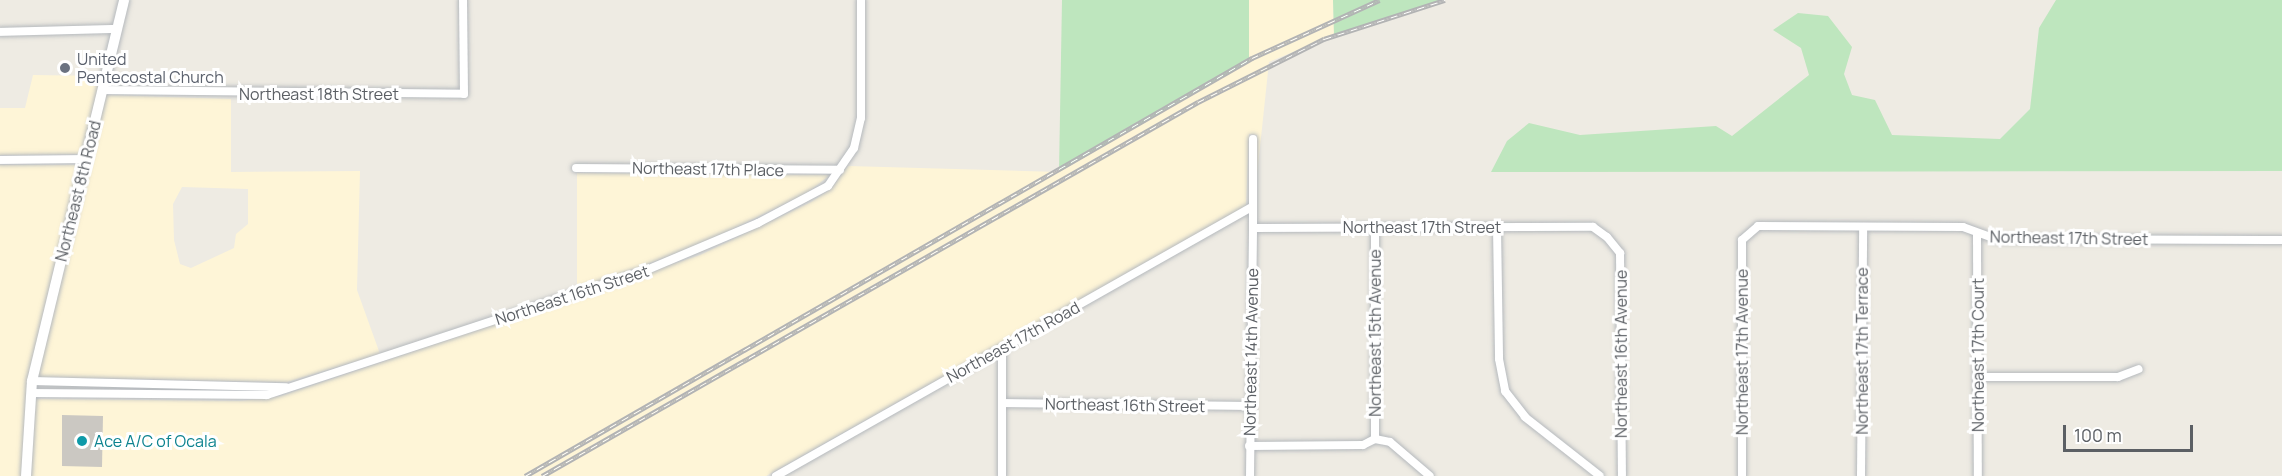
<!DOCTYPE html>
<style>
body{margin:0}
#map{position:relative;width:2282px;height:476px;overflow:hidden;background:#eeebe3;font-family:Manrope,sans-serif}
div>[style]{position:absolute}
.commercial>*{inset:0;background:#fef5d7}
.green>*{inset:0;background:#bee6be}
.building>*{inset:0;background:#cbc8c2}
.roads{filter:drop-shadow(0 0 2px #b5b9bd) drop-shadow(0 0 2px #b5b9bd)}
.minor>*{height:8px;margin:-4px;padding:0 4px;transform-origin:4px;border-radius:4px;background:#fff}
.secondary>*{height:10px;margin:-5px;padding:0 5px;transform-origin:5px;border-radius:5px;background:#fff}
.rail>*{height:4.5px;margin-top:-2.25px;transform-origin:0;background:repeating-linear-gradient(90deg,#fff 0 7px,#b2b3b4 0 14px);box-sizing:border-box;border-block:2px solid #b2b3b4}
.dots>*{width:16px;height:16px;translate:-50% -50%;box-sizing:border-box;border:3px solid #fff;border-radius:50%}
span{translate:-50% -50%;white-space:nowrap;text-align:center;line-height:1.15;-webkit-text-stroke:6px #fff;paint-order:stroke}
.worship-label{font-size:16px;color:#5b616d}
.left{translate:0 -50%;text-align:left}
.street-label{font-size:16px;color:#5b5f64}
.culture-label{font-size:16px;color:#0d838f}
.scale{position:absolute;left:2063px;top:425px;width:130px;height:27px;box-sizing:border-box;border:3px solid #5b5f64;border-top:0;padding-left:8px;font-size:18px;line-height:21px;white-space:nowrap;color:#5b5f64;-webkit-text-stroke:4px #fff;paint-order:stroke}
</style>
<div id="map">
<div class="commercial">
<div style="clip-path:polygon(1249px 0,1333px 0,1334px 35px,1269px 62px,1256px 185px,1257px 135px,1249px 134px,1246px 206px,766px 476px,31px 476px,35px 399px,240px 401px,281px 396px,700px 255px,811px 202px,831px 189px,848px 166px,1059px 172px,1249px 62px)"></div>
<div style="clip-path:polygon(33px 75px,101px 76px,81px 154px,0 155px,0 108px,25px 108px)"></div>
<div style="clip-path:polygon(evenodd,106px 95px,231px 99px,231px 172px,360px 171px,357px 290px,380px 354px,287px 382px,37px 377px,106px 95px,182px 187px,248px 189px,248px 224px,236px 234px,234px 248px,191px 268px,180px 264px,174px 240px,173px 204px,182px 187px)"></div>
<div style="clip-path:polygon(0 165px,79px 165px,28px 376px,22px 476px,0 476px)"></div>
<div style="clip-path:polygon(577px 173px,830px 175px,807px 193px,697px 246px,577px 289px)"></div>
</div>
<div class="green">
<div style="clip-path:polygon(1062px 0,1249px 0,1249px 62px,1059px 172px)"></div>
<div style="clip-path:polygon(1333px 0,1442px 0,1334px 35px)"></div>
<div style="clip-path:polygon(2056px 0,2282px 0,2282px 171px,1491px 172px,1507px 141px,1529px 123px,1580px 135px,1716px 126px,1732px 136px,1809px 75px,1801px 48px,1773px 30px,1798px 13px,1828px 16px,1852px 47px,1844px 74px,1852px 95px,1875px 100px,1892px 135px,2000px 139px,2030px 109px,2039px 28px)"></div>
</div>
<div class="building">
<div style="clip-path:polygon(62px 415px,103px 416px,102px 467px,62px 466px)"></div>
</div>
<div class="roads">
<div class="minor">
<div style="left:0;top:32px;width:117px;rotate:-1.5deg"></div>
<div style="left:103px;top:90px;width:361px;rotate:0.6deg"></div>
<div style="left:464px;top:94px;width:94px;rotate:-90.6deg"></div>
<div style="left:1253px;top:139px;width:89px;rotate:90deg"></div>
<div style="left:1253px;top:228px;width:340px;rotate:-0.2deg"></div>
<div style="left:1593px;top:227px;width:17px;rotate:36deg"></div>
<div style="left:1607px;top:237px;width:21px;rotate:51deg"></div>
<div style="left:1620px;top:253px;width:223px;rotate:89.5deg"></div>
<div style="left:0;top:160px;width:84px;rotate:-0.7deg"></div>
<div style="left:576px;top:168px;width:264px;rotate:0.4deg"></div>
<div style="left:1497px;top:227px;width:132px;rotate:89.1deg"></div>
<div style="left:1499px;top:359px;width:33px;rotate:79deg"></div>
<div style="left:1505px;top:391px;width:33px;rotate:52deg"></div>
<div style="left:1525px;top:417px;width:95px;rotate:38.2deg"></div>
<div style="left:1977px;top:235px;width:241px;rotate:89.8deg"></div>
<div style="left:1978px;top:377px;width:140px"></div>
<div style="left:2118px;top:377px;width:22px;rotate:-21deg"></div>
<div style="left:32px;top:381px;width:254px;rotate:1.4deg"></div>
<div style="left:31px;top:393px;width:236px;rotate:0.5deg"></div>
<div style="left:267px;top:395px;width:395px;rotate:-18.2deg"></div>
<div style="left:642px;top:272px;width:126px;rotate:-22.9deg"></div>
<div style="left:758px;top:223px;width:79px;rotate:-27.9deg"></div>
<div style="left:828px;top:186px;width:46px;rotate:-55.6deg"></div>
<div style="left:854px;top:148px;width:31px;rotate:-77deg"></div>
<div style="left:861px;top:118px;width:118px;rotate:-90deg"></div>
<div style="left:1003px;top:403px;width:245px;rotate:0.7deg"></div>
<div style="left:1375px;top:439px;width:212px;rotate:-90deg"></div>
<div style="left:1249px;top:446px;width:114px;rotate:-0.5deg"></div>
<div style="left:1363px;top:445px;width:13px;rotate:-27deg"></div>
<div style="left:1375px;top:439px;width:15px;rotate:11deg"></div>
<div style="left:1390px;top:442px;width:52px;rotate:40.4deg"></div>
<div style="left:776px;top:476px;width:545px;rotate:-29.48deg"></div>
<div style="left:1002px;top:476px;width:127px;rotate:-90deg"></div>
<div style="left:1250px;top:476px;width:248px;rotate:-89.3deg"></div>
<div style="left:1742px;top:476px;width:236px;rotate:-90deg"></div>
<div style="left:1742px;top:240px;width:21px;rotate:-41deg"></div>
<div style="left:1758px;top:226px;width:205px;rotate:0.3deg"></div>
<div style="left:1963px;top:227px;width:35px;rotate:20deg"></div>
<div style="left:1996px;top:239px;width:286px;rotate:0.2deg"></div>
<div style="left:1861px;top:476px;width:249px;rotate:-89.5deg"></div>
</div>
<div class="secondary">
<div style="left:26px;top:476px;width:95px;rotate:-86.4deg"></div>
<div style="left:32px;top:381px;width:392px;rotate:-76.4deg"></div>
</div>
</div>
<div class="rail">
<div style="left:525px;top:476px;width:839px;rotate:-29.9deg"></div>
<div style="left:1252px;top:58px;width:140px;rotate:-24.5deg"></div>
<div style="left:542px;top:476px;width:755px;rotate:-29.69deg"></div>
<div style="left:1198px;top:102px;width:141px;rotate:-26.6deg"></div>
<div style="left:1324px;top:39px;width:127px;rotate:-17.9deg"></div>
</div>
<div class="dots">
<div style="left:65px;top:68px;background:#6b7280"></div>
<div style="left:82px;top:441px;background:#0f9aa8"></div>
</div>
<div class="worship-label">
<span class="left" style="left:77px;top:68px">United<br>Pentecostal Church</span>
</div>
<div class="street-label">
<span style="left:319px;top:94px">Northeast 18th Street</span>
<span style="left:708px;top:169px;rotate:1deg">Northeast 17th Place</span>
<span style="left:78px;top:191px;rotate:-76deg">Northeast 8th Road</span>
<span style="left:1422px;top:227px">Northeast 17th Street</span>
<span style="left:2069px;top:238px;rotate:1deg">Northeast 17th Street</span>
<span style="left:572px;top:295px;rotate:-18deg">Northeast 16th Street</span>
<span style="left:1375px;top:333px;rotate:-90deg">Northeast 15th Avenue</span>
<span style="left:1013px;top:342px;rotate:-29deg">Northeast 17th Road</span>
<span style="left:1862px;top:351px;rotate:-90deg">Northeast 17th Terrace</span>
<span style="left:1251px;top:352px;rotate:-89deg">Northeast 14th Avenue</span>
<span style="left:1742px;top:352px;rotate:-90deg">Northeast 17th Avenue</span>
<span style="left:1621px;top:354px;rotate:-90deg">Northeast 16th Avenue</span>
<span style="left:1978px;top:355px;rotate:-90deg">Northeast 17th Court</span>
<span style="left:1125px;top:405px;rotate:1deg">Northeast 16th Street</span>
</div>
<div class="culture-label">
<span class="left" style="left:94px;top:441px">Ace A/C of Ocala</span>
</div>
<div class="scale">100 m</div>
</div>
